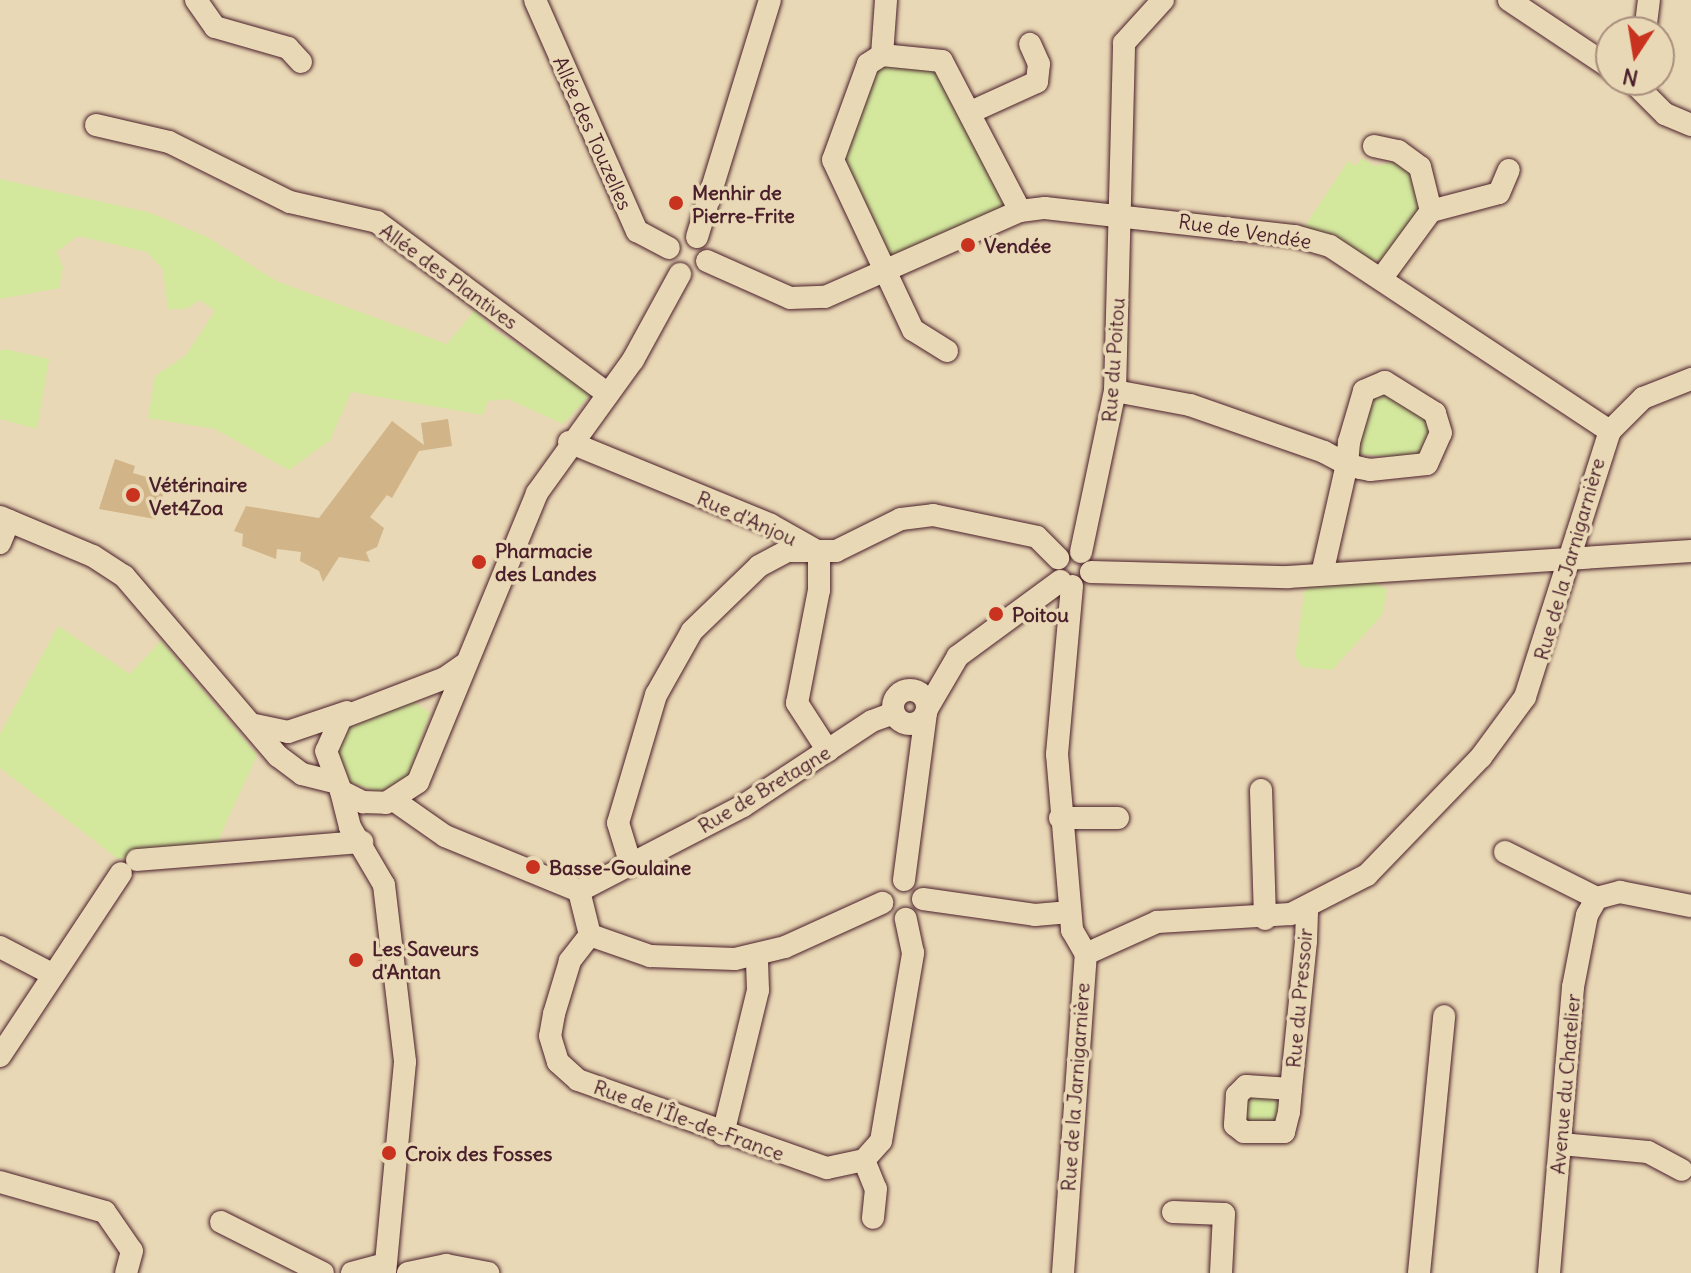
<!DOCTYPE html>
<meta charset="utf-8">
<style>
body{margin:0}
#map{position:relative;width:1691px;height:1273px;overflow:hidden;background:#e9d8b5;font-family:Delius,sans-serif}
div>[style]{position:absolute}
.green>*{inset:0;background:#d3e89d}
.building>*{inset:0;background:#d2b489}
.roads{filter:drop-shadow(0 0 2px #4a1f2b) drop-shadow(0 0 2px #4a1f2b)}
.minor>*{height:22px;margin:-11px;padding:0 11px;transform-origin:11px;border-radius:11px;background:#e9d8b5}
.minor>.ring{margin:-11px;padding:0;box-sizing:content-box;background:none;border:22px solid #e9d8b5;border-radius:50%}
.dots>*{width:22px;height:22px;translate:-50% -50%;box-sizing:border-box;border:4px solid #e9d8b5;border-radius:50%}
span{translate:-50% -50%;white-space:nowrap;text-align:center;line-height:1.15;-webkit-text-stroke:7px #e9d8b5;paint-order:stroke}
.street-label{font-size:20px;color:#4a1f2b}
.poi-label{font-size:20px;color:#4a1f2b;font-weight:700}
.left{translate:0 -50%;text-align:left}
.north{position:absolute;left:1595px;top:16px;width:80px;height:80px;box-sizing:border-box;background:#e9d8b5;border:2px solid #a98e7e;border-radius:50%;rotate:192deg;font-size:22px;font-weight:700;line-height:32px;text-align:center;color:#4a1f2b}
.north::after{content:'';display:block;margin:auto;width:28px;height:36px;background:#c8321e;clip-path:polygon(50% 0,100% 100%,50% 72%,0 100%)}
</style>
<div id="map">
<div class="green">
<div style="clip-path:polygon(886px 62px,942px 64px,1009px 207px,898px 257px,888px 253px,843px 157px,872px 69px)"></div>
<div style="clip-path:polygon(1362px 158px,1375px 166px,1398px 161px,1412px 171px,1421px 207px,1394px 242px,1391px 257px,1373px 261px,1305px 226px,1348px 161px,1356px 166px)"></div>
<div style="clip-path:polygon(0 179px,151px 213px,209px 238px,276px 281px,447px 344px,475px 310px,491px 328px,593px 392px,563px 424px,508px 399px,488px 401px,483px 415px,351px 392px,330px 440px,289px 470px,215px 429px,148px 418px,155px 376px,186px 355px,215px 311px,200px 300px,186px 309px,168px 309px,163px 270px,147px 252px,78px 236px,56px 252px,63px 267px,59px 288px,0 299px)"></div>
<div style="clip-path:polygon(5px 349px,49px 359px,37px 429px,0 419px,0 351px)"></div>
<div style="clip-path:polygon(1379px 391px,1430px 421px,1429px 449px,1416px 460px,1359px 454px,1367px 403px)"></div>
<div style="clip-path:polygon(1372px 580px,1387px 590px,1382px 615px,1332px 670px,1302px 667px,1295px 657px,1305px 588px)"></div>
<div style="clip-path:polygon(58px 626px,130px 674px,161px 641px,257px 755px,217px 843px,118px 859px,0 768px,0 734px)"></div>
<div style="clip-path:polygon(411px 700px,430px 713px,409px 774px,380px 792px,350px 783px,338px 751px,345px 730px)"></div>
<div style="clip-path:polygon(1243px 1096px,1282px 1097px,1281px 1123px,1247px 1126px)"></div>
</div>
<div class="building">
<div style="clip-path:polygon(448px 419px,452px 446px,419px 451px,392px 498px,387px 495px,370px 517px,384px 528px,377px 547px,366px 552px,370px 562px,339px 557px,323px 582px,319px 571px,300px 561px,301px 552px,277px 549px,276px 559px,242px 546px,243px 534px,234px 531px,246px 506px,319px 518px,392px 421px,424px 445px,421px 423px)"></div>
<div style="clip-path:polygon(115px 459px,135px 466px,133px 473px,167px 483px,155px 519px,99px 509px)"></div>
</div>
<div class="roads">
<div class="minor">
<div style="left:196px;top:0;width:33px;rotate:55deg"></div>
<div style="left:215px;top:27px;width:76px;rotate:16deg"></div>
<div style="left:288px;top:48px;width:19px;rotate:47deg"></div>
<div style="left:535px;top:0;width:253px;rotate:66.2deg"></div>
<div style="left:637px;top:231px;width:36px;rotate:28deg"></div>
<div style="left:1509px;top:0;width:123px;rotate:33.7deg"></div>
<div style="left:1645px;top:32px;width:32px;rotate:-83deg"></div>
<div style="left:882px;top:55px;width:55px;rotate:-85.8deg"></div>
<div style="left:1631px;top:80px;width:48px;rotate:45deg"></div>
<div style="left:1665px;top:114px;width:28px;rotate:23deg"></div>
<div style="left:973px;top:111px;width:70px;rotate:-24.4deg"></div>
<div style="left:1037px;top:82px;width:18px;rotate:-84deg"></div>
<div style="left:1039px;top:64px;width:22px;rotate:-114deg"></div>
<div style="left:96px;top:125px;width:75px;rotate:13.1deg"></div>
<div style="left:169px;top:142px;width:135px;rotate:26.4deg"></div>
<div style="left:290px;top:202px;width:89px;rotate:12.9deg"></div>
<div style="left:377px;top:222px;width:288px;rotate:36.7deg"></div>
<div style="left:1374px;top:146px;width:25px;rotate:12deg"></div>
<div style="left:1398px;top:151px;width:27px;rotate:36deg"></div>
<div style="left:1420px;top:167px;width:45px;rotate:76deg"></div>
<div style="left:697px;top:237px;width:248px;rotate:-72.9deg"></div>
<div style="left:707px;top:261px;width:91px;rotate:24deg"></div>
<div style="left:790px;top:298px;width:35px;rotate:-2deg"></div>
<div style="left:825px;top:297px;width:213px;rotate:-23.8deg"></div>
<div style="left:1020px;top:211px;width:25px;rotate:-7deg"></div>
<div style="left:1045px;top:208px;width:252px;rotate:6.4deg"></div>
<div style="left:1295px;top:236px;width:36px;rotate:16deg"></div>
<div style="left:1330px;top:246px;width:336px;rotate:33.5deg"></div>
<div style="left:1381px;top:279px;width:84px;rotate:-53.7deg"></div>
<div style="left:1431px;top:211px;width:70px;rotate:-14.8deg"></div>
<div style="left:1499px;top:193px;width:25px;rotate:-67deg"></div>
<div style="left:947px;top:351px;width:40px;rotate:-148deg"></div>
<div style="left:913px;top:330px;width:188px;rotate:-115.2deg"></div>
<div style="left:833px;top:160px;width:102px;rotate:-70deg"></div>
<div style="left:868px;top:64px;width:17px;rotate:-33deg"></div>
<div style="left:882px;top:55px;width:60px;rotate:5.7deg"></div>
<div style="left:942px;top:61px;width:169px;rotate:62.5deg"></div>
<div style="left:1115px;top:391px;width:76px;rotate:10.6deg"></div>
<div style="left:1190px;top:405px;width:142px;rotate:19.3deg"></div>
<div style="left:1324px;top:452px;width:26px;rotate:28deg"></div>
<div style="left:1347px;top:464px;width:14px;rotate:17deg"></div>
<div style="left:1360px;top:468px;width:10px;rotate:11deg"></div>
<div style="left:1370px;top:470px;width:57px;rotate:-6deg"></div>
<div style="left:1427px;top:464px;width:34px;rotate:-66deg"></div>
<div style="left:1441px;top:433px;width:21px;rotate:-107deg"></div>
<div style="left:1435px;top:413px;width:59px;rotate:-148.2deg"></div>
<div style="left:1385px;top:382px;width:23px;rotate:157deg"></div>
<div style="left:1364px;top:391px;width:53px;rotate:106.4deg"></div>
<div style="left:1349px;top:442px;width:22px;rotate:95deg"></div>
<div style="left:1347px;top:464px;width:113px;rotate:102.8deg"></div>
<div style="left:569px;top:442px;width:218px;rotate:22.3deg"></div>
<div style="left:771px;top:525px;width:55px;rotate:29.4deg"></div>
<div style="left:819px;top:552px;width:38px;rotate:90deg"></div>
<div style="left:819px;top:590px;width:115px;rotate:101deg"></div>
<div style="left:797px;top:703px;width:57px;rotate:57.1deg"></div>
<div style="left:0;top:517px;width:101px;rotate:22.8deg"></div>
<div style="left:93px;top:556px;width:37px;rotate:33deg"></div>
<div style="left:124px;top:576px;width:237px;rotate:49.5deg"></div>
<div style="left:278px;top:756px;width:30px;rotate:37deg"></div>
<div style="left:302px;top:774px;width:32px;rotate:14deg"></div>
<div style="left:0;top:543px;width:24px;rotate:-68deg"></div>
<div style="left:1081px;top:552px;width:165px;rotate:-78.1deg"></div>
<div style="left:1115px;top:391px;width:348px;rotate:-88.5deg"></div>
<div style="left:1124px;top:43px;width:58px;rotate:-47.8deg"></div>
<div style="left:1091px;top:572px;width:197px;rotate:1.5deg"></div>
<div style="left:1288px;top:577px;width:404px;rotate:-3.7deg"></div>
<div style="left:1072px;top:586px;width:169px;rotate:95.1deg"></div>
<div style="left:1057px;top:754px;width:177px;rotate:85.1deg"></div>
<div style="left:1072px;top:930px;width:28px;rotate:60deg"></div>
<div style="left:465px;top:664px;width:24px;rotate:145deg"></div>
<div style="left:445px;top:678px;width:111px;rotate:159deg"></div>
<div style="left:341px;top:718px;width:36px;rotate:114deg"></div>
<div style="left:326px;top:751px;width:43px;rotate:69.4deg"></div>
<div style="left:341px;top:791px;width:25px;rotate:27deg"></div>
<div style="left:363px;top:802px;width:23px;rotate:2deg"></div>
<div style="left:386px;top:803px;width:38px;rotate:-33deg"></div>
<div style="left:418px;top:782px;width:313px;rotate:-67.6deg"></div>
<div style="left:537px;top:493px;width:164px;rotate:-54.2deg"></div>
<div style="left:633px;top:360px;width:98px;rotate:-61.3deg"></div>
<div class="ring" style="left:893px;top:690px;width:12px;height:12px"></div>
<div style="left:927px;top:709px;width:61px;rotate:-59.7deg"></div>
<div style="left:958px;top:656px;width:127px;rotate:-36.3deg"></div>
<div style="left:255px;top:725px;width:34px;rotate:12deg"></div>
<div style="left:288px;top:732px;width:62px;rotate:-18.7deg"></div>
<div style="left:1261px;top:790px;width:129px;rotate:88.2deg"></div>
<div style="left:341px;top:791px;width:37px;rotate:76deg"></div>
<div style="left:350px;top:827px;width:67px;rotate:59.6deg"></div>
<div style="left:384px;top:885px;width:178px;rotate:83.2deg"></div>
<div style="left:405px;top:1062px;width:212px;rotate:95.4deg"></div>
<div style="left:395px;top:801px;width:61px;rotate:35deg"></div>
<div style="left:445px;top:836px;width:145px;rotate:22.3deg"></div>
<div style="left:579px;top:891px;width:185px;rotate:-27.4deg"></div>
<div style="left:743px;top:806px;width:154px;rotate:-33.4deg"></div>
<div style="left:872px;top:721px;width:23px;rotate:-20deg"></div>
<div style="left:1060px;top:818px;width:58px"></div>
<div style="left:1505px;top:852px;width:103px;rotate:26.6deg"></div>
<div style="left:137px;top:860px;width:226px;rotate:-4.6deg"></div>
<div style="left:630px;top:862px;width:41px;rotate:-107.1deg"></div>
<div style="left:618px;top:823px;width:134px;rotate:-73.5deg"></div>
<div style="left:656px;top:695px;width:73px;rotate:-60.6deg"></div>
<div style="left:692px;top:631px;width:93px;rotate:-44.1deg"></div>
<div style="left:759px;top:566px;width:32px;rotate:-28deg"></div>
<div style="left:787px;top:551px;width:49px"></div>
<div style="left:836px;top:551px;width:72px;rotate:-26.2deg"></div>
<div style="left:901px;top:519px;width:32px;rotate:-7deg"></div>
<div style="left:933px;top:515px;width:106px;rotate:11.9deg"></div>
<div style="left:1037px;top:537px;width:30px;rotate:45deg"></div>
<div style="left:904px;top:880px;width:168px;rotate:-82.5deg"></div>
<div style="left:579px;top:891px;width:45px;rotate:76deg"></div>
<div style="left:590px;top:935px;width:33px;rotate:128deg"></div>
<div style="left:570px;top:961px;width:55px;rotate:106.8deg"></div>
<div style="left:554px;top:1014px;width:22px;rotate:100deg"></div>
<div style="left:550px;top:1036px;width:27px;rotate:73deg"></div>
<div style="left:558px;top:1062px;width:27px;rotate:42deg"></div>
<div style="left:578px;top:1080px;width:264px;rotate:19.5deg"></div>
<div style="left:827px;top:1168px;width:38px;rotate:-12deg"></div>
<div style="left:864px;top:1160px;width:25px;rotate:-48deg"></div>
<div style="left:881px;top:1141px;width:191px;rotate:-80.3deg"></div>
<div style="left:913px;top:953px;width:35px;rotate:-102deg"></div>
<div style="left:923px;top:899px;width:113px;rotate:8.1deg"></div>
<div style="left:1035px;top:915px;width:35px;rotate:-5deg"></div>
<div style="left:590px;top:935px;width:64px;rotate:19.3deg"></div>
<div style="left:650px;top:956px;width:85px;rotate:2deg"></div>
<div style="left:735px;top:959px;width:51px;rotate:-13.5deg"></div>
<div style="left:785px;top:947px;width:107px;rotate:-24.4deg"></div>
<div style="left:0;top:947px;width:59px;rotate:27.4deg"></div>
<div style="left:1086px;top:954px;width:78px;rotate:-24.3deg"></div>
<div style="left:1157px;top:922px;width:134px;rotate:-3.4deg"></div>
<div style="left:1291px;top:914px;width:85px;rotate:-27.2deg"></div>
<div style="left:1367px;top:875px;width:164px;rotate:-46deg"></div>
<div style="left:1481px;top:757px;width:74px;rotate:-53.7deg"></div>
<div style="left:1525px;top:697px;width:279px;rotate:-72.3deg"></div>
<div style="left:1610px;top:431px;width:47px;rotate:-45deg"></div>
<div style="left:1643px;top:398px;width:52px;rotate:-21.6deg"></div>
<div style="left:0;top:1056px;width:219px;rotate:-56.5deg"></div>
<div style="left:1291px;top:1089px;width:45px;rotate:-176.2deg"></div>
<div style="left:1246px;top:1086px;width:13px;rotate:135deg"></div>
<div style="left:1237px;top:1095px;width:30px;rotate:94deg"></div>
<div style="left:1235px;top:1125px;width:11px;rotate:38deg"></div>
<div style="left:1244px;top:1132px;width:40px"></div>
<div style="left:1284px;top:1132px;width:21px;rotate:-76deg"></div>
<div style="left:1289px;top:1112px;width:23px;rotate:-85deg"></div>
<div style="left:1291px;top:1089px;width:149px;rotate:-84.2deg"></div>
<div style="left:1306px;top:941px;width:33px;rotate:-88deg"></div>
<div style="left:723px;top:1134px;width:148px;rotate:-76.3deg"></div>
<div style="left:758px;top:990px;width:35px;rotate:-92deg"></div>
<div style="left:1561px;top:1144px;width:87px;rotate:5.3deg"></div>
<div style="left:1648px;top:1152px;width:38px;rotate:28deg"></div>
<div style="left:864px;top:1160px;width:31px;rotate:68deg"></div>
<div style="left:876px;top:1189px;width:29px;rotate:96deg"></div>
<div style="left:0;top:1182px;width:109px;rotate:15.9deg"></div>
<div style="left:105px;top:1212px;width:47px;rotate:55.3deg"></div>
<div style="left:132px;top:1251px;width:23px;rotate:105deg"></div>
<div style="left:1173px;top:1212px;width:51px;rotate:2.2deg"></div>
<div style="left:1224px;top:1214px;width:59px;rotate:92.9deg"></div>
<div style="left:221px;top:1222px;width:114px;rotate:26.6deg"></div>
<div style="left:352px;top:1273px;width:31px;rotate:-15deg"></div>
<div style="left:408px;top:1273px;width:39px;rotate:-12deg"></div>
<div style="left:446px;top:1265px;width:43px;rotate:10.8deg"></div>
<div style="left:1063px;top:1273px;width:320px;rotate:-85.9deg"></div>
<div style="left:1419px;top:1273px;width:258px;rotate:-84.4deg"></div>
<div style="left:1549px;top:1273px;width:287px;rotate:-85.2deg"></div>
<div style="left:1573px;top:987px;width:73px;rotate:-79deg"></div>
<div style="left:1587px;top:915px;width:20px;rotate:-60deg"></div>
<div style="left:1597px;top:898px;width:24px;rotate:-15deg"></div>
<div style="left:1620px;top:892px;width:72px;rotate:11.2deg"></div>
</div>
</div>
<div class="dots">
<div style="left:676px;top:203px;background:#c8321e"></div>
<div style="left:968px;top:245px;background:#c8321e"></div>
<div style="left:133px;top:495px;background:#c8321e"></div>
<div style="left:479px;top:562px;background:#c8321e"></div>
<div style="left:996px;top:614px;background:#c8321e"></div>
<div style="left:533px;top:867px;background:#c8321e"></div>
<div style="left:356px;top:960px;background:#c8321e"></div>
<div style="left:389px;top:1153px;background:#c8321e"></div>
</div>
<div class="street-label">
<span style="left:593px;top:133px;rotate:66deg">Allée des Touzelles</span>
<span style="left:1245px;top:231px;rotate:9deg">Rue de Vendée</span>
<span style="left:449px;top:276px;rotate:36deg">Allée des Plantives</span>
<span style="left:1113px;top:360px;rotate:-86deg">Rue du Poitou</span>
<span style="left:747px;top:518px;rotate:24deg">Rue d'Anjou</span>
<span style="left:1569px;top:559px;rotate:-74deg">Rue de la Jarnigarnière</span>
<span style="left:764px;top:789px;rotate:-31deg">Rue de Bretagne</span>
<span style="left:1299px;top:998px;rotate:-85deg">Rue du Pressoir</span>
<span style="left:1565px;top:1084px;rotate:-85deg">Avenue du Chatelier</span>
<span style="left:1075px;top:1087px;rotate:-86deg">Rue de la Jarnigarnière</span>
<span style="left:689px;top:1120px;rotate:20deg">Rue de l'Île-de-France</span>
</div>
<div class="poi-label">
<span class="left" style="left:692px;top:204px">Menhir de<br>Pierre-Frite</span>
<span class="left" style="left:984px;top:245px">Vendée</span>
<span class="left" style="left:149px;top:496px">Vétérinaire<br>Vet4Zoa</span>
<span class="left" style="left:495px;top:562px">Pharmacie<br>des Landes</span>
<span class="left" style="left:1012px;top:614px">Poitou</span>
<span class="left" style="left:549px;top:867px">Basse-Goulaine</span>
<span class="left" style="left:372px;top:960px">Les Saveurs<br>d'Antan</span>
<span class="left" style="left:405px;top:1153px">Croix des Fosses</span>
</div>
<div class="north">N</div>
</div>
